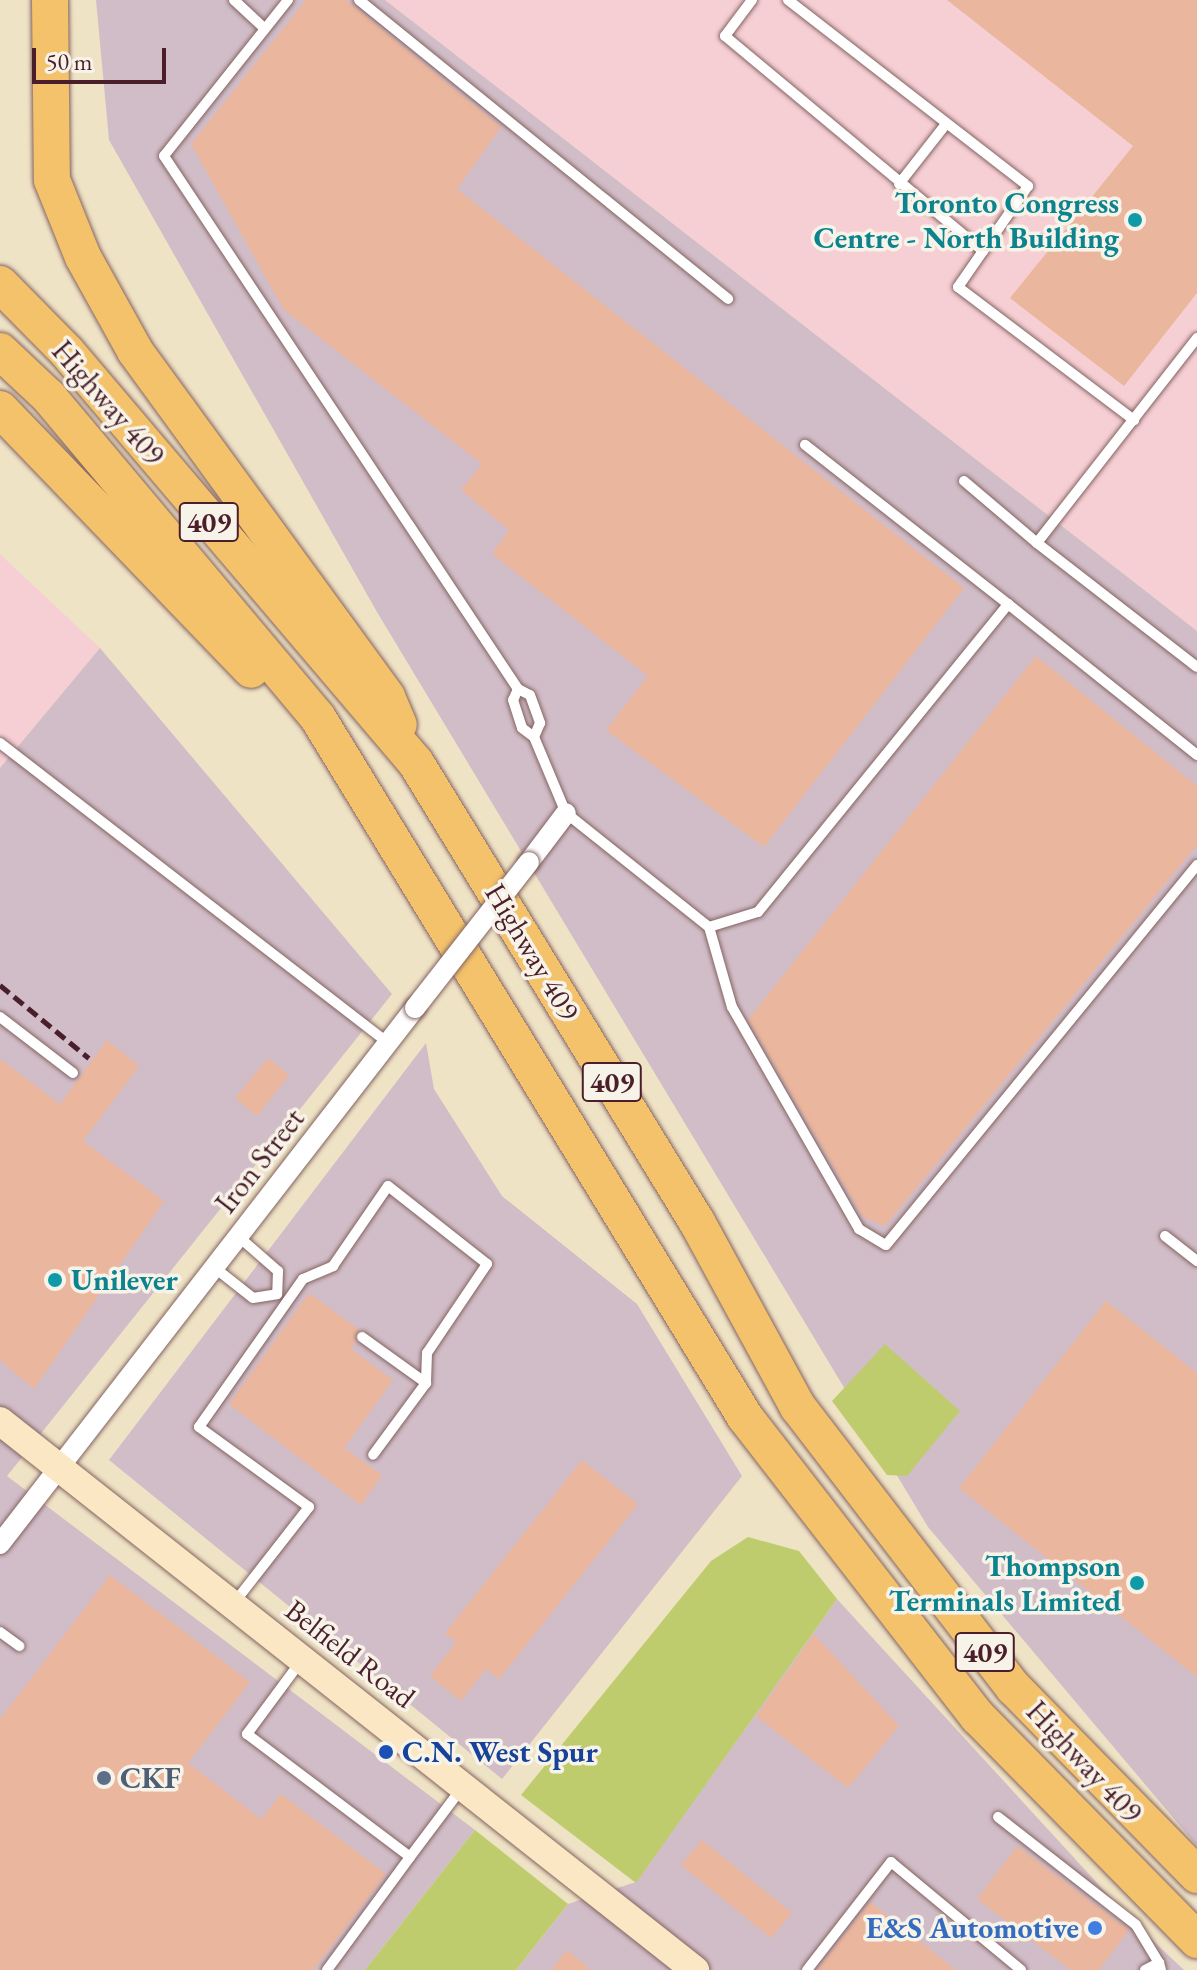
<!DOCTYPE html>
<style>
body{margin:0}
#map{position:relative;width:1197px;height:1970px;overflow:hidden;background:#efe3c6;font-family:"EB Garamond",serif}
div>[style]{position:absolute}
.built>*{inset:0;background:#f6cfd5}
.industrial>*{inset:0;background:#d1bdc8}
.green>*{inset:0;background:#bfcc6e}
.building>*{inset:0;background:#ebb69e}
.roads{filter:drop-shadow(0 0 2px #846461) drop-shadow(0 0 2px #846461)}
.service>*{height:10px;margin:-5px;padding:0 5px;transform-origin:5px;border-radius:5px;background:#fff}
.minor>*{height:20px;margin:-10px;padding:0 10px;transform-origin:10px;border-radius:10px;background:#fff}
.secondary>*{height:28px;margin:-14px;padding:0 14px;transform-origin:14px;border-radius:14px;background:#fbe7c3}
.motorway>*{height:36px;margin:-18px;padding:0 18px;transform-origin:18px;border-radius:18px;background:#f4c26a}
.rail>*{height:5px;margin-top:-2.5px;transform-origin:0;background:repeating-linear-gradient(90deg,#4a1f2b 0 12px,transparent 0 18px)}
.bridges{filter:drop-shadow(0 0 2px #846461) drop-shadow(0 0 2px #846461)}
.minor-bridge>*{height:20px;margin:-10px;padding:0 10px;transform-origin:10px;border-radius:10px;background:#fff}
.dots>*{width:22px;height:22px;translate:-50% -50%;box-sizing:border-box;border:4px solid #f7f3e8;border-radius:50%}
span{translate:-50% -50%;white-space:nowrap;text-align:center;line-height:1.15;-webkit-text-stroke:7px #f7f3e8;paint-order:stroke}
.shield-label span{padding:2px 6px;background:#f7f3e8;border:2px solid;border-radius:6px;-webkit-text-stroke-width:0}
.shield-label{font-size:28px;color:#4a1f2b;font-weight:700}
.culture-label{font-size:30px;color:#0d838f;font-weight:700}
.right{translate:-100% -50%;text-align:right}
.left{translate:0 -50%;text-align:left}
.street-label{font-size:30px;color:#4a1f2b}
.transit-label{font-size:30px;color:#164399;font-weight:700}
.service-label{font-size:30px;color:#4e5e75;font-weight:700}
.shop-label{font-size:30px;color:#366cbe;font-weight:700}
.scale{position:absolute;left:32px;top:48px;width:134px;height:36px;box-sizing:border-box;border:4px solid #4a1f2b;border-top:0;padding-left:10px;font-size:24px;line-height:28px;white-space:nowrap;color:#4a1f2b;-webkit-text-stroke:6px #f7f3e8;paint-order:stroke}
</style>
<div id="map">
<div class="built">
<div style="clip-path:polygon(385px 0,1197px 0,1197px 631px)"></div>
<div style="clip-path:polygon(0 554px,100px 648px,0 768px)"></div>
</div>
<div class="industrial">
<div style="clip-path:polygon(96px 0,385px 0,1197px 631px,1197px 1846px,928px 1527px,377px 612px,109px 140px)"></div>
<div style="clip-path:polygon(100px 648px,392px 994px,7px 1476px,475px 1830px,365px 1970px,0 1970px,0 768px)"></div>
<div style="clip-path:polygon(426px 1043px,434px 1089px,502px 1196px,637px 1304px,742px 1476px,502px 1779px,109px 1460px)"></div>
<div style="clip-path:polygon(837px 1599px,1132px 1921px,1184px 1970px,516px 1970px,568px 1904px,636px 1882px)"></div>
</div>
<div class="green">
<div style="clip-path:polygon(885px 1344px,960px 1411px,907px 1476px,887px 1475px,832px 1401px)"></div>
<div style="clip-path:polygon(748px 1537px,799px 1551px,837px 1599px,636px 1883px,521px 1795px,711px 1561px)"></div>
<div style="clip-path:polygon(475px 1830px,568px 1904px,516px 1970px,365px 1970px)"></div>
</div>
<div class="building">
<div style="clip-path:polygon(306px 0,346px 0,501px 127px,457px 189px,964px 588px,764px 847px,606px 730px,648px 676px,492px 554px,509px 530px,461px 490px,482px 464px,284px 310px,191px 144px)"></div>
<div style="clip-path:polygon(947px 0,1197px 0,1197px 293px,1124px 386px,1010px 298px,1133px 146px)"></div>
<div style="clip-path:polygon(1036px 656px,1197px 786px,1197px 845px,885px 1226px,863px 1217px,748px 1020px)"></div>
<div style="clip-path:polygon(107px 1040px,139px 1066px,83px 1141px,164px 1201px,34px 1389px,0 1360px,0 1059px,60px 1104px)"></div>
<div style="clip-path:polygon(268px 1058px,289px 1075px,257px 1116px,235px 1098px)"></div>
<div style="clip-path:polygon(309px 1293px,359px 1330px,352px 1350px,393px 1380px,344px 1448px,382px 1475px,361px 1505px,229px 1404px)"></div>
<div style="clip-path:polygon(1106px 1301px,1197px 1373px,1197px 1677px,959px 1488px)"></div>
<div style="clip-path:polygon(582px 1460px,638px 1504px,499px 1679px,486px 1669px,461px 1701px,430px 1676px,456px 1642px,445px 1633px)"></div>
<div style="clip-path:polygon(110px 1575px,250px 1682px,188px 1763px,261px 1819px,281px 1794px,386px 1874px,313px 1970px,0 1970px,0 1719px)"></div>
<div style="clip-path:polygon(814px 1634px,899px 1726px,848px 1788px,756px 1716px)"></div>
<div style="clip-path:polygon(702px 1840px,792px 1913px,771px 1938px,681px 1865px)"></div>
<div style="clip-path:polygon(1017px 1846px,1129px 1930px,1099px 1970px,1071px 1970px,977px 1899px)"></div>
<div style="clip-path:polygon(870px 1902px,956px 1970px,817px 1970px)"></div>
<div style="clip-path:polygon(567px 1950px,591px 1970px,551px 1970px)"></div>
</div>
<div class="roads">
<div class="service">
<div style="left:234px;top:0;width:42px;rotate:43.1deg"></div>
<div style="left:288px;top:0;width:199px;rotate:128.5deg"></div>
<div style="left:164px;top:156px;width:640px;rotate:56.41deg"></div>
<div style="left:518px;top:689px;width:13px;rotate:27deg"></div>
<div style="left:530px;top:695px;width:30px;rotate:70deg"></div>
<div style="left:540px;top:723px;width:15px;rotate:113deg"></div>
<div style="left:359px;top:0;width:475px;rotate:39deg"></div>
<div style="left:752px;top:0;width:45px;rotate:126.9deg"></div>
<div style="left:725px;top:36px;width:336px;rotate:39.8deg"></div>
<div style="left:788px;top:0;width:304px;rotate:37.8deg"></div>
<div style="left:1028px;top:186px;width:123px;rotate:124.7deg"></div>
<div style="left:958px;top:287px;width:221px;rotate:37.1deg"></div>
<div style="left:899px;top:184px;width:76px;rotate:-51.9deg"></div>
<div style="left:1197px;top:338px;width:260px;rotate:128deg"></div>
<div style="left:1037px;top:543px;width:202px;rotate:37.8deg"></div>
<div style="left:964px;top:481px;width:96px;rotate:40.3deg"></div>
<div style="left:1008px;top:604px;width:242px;rotate:38.6deg"></div>
<div style="left:518px;top:689px;width:12px;rotate:114deg"></div>
<div style="left:513px;top:700px;width:29px;rotate:72deg"></div>
<div style="left:522px;top:728px;width:15px;rotate:37deg"></div>
<div style="left:534px;top:737px;width:82px;rotate:67.2deg"></div>
<div style="left:566px;top:813px;width:183px;rotate:38.6deg"></div>
<div style="left:709px;top:927px;width:51px;rotate:-17deg"></div>
<div style="left:758px;top:912px;width:397px;rotate:-50.9deg"></div>
<div style="left:1008px;top:604px;width:258px;rotate:-141.9deg"></div>
<div style="left:0;top:743px;width:490px;rotate:37.7deg"></div>
<div style="left:709px;top:927px;width:83px;rotate:74deg"></div>
<div style="left:732px;top:1007px;width:256px;rotate:60.2deg"></div>
<div style="left:859px;top:1229px;width:31px;rotate:31deg"></div>
<div style="left:886px;top:1245px;width:491px;rotate:-50.7deg"></div>
<div style="left:0;top:1017px;width:92px;rotate:37.5deg"></div>
<div style="left:1165px;top:1236px;width:41px;rotate:38deg"></div>
<div style="left:239px;top:1237px;width:52px;rotate:41.1deg"></div>
<div style="left:278px;top:1271px;width:23px;rotate:92deg"></div>
<div style="left:215px;top:1268px;width:48px;rotate:38.3deg"></div>
<div style="left:253px;top:1298px;width:24px;rotate:-9deg"></div>
<div style="left:362px;top:1337px;width:79px;rotate:35.7deg"></div>
<div style="left:234px;top:1603px;width:122px;rotate:-52deg"></div>
<div style="left:309px;top:1507px;width:136px;rotate:-144deg"></div>
<div style="left:199px;top:1427px;width:181px;rotate:-54.9deg"></div>
<div style="left:303px;top:1279px;width:33px;rotate:-23deg"></div>
<div style="left:333px;top:1266px;width:97px;rotate:-55.5deg"></div>
<div style="left:388px;top:1186px;width:126px;rotate:38.2deg"></div>
<div style="left:487px;top:1264px;width:107px;rotate:124deg"></div>
<div style="left:427px;top:1353px;width:30px;rotate:92deg"></div>
<div style="left:426px;top:1383px;width:89px;rotate:126.4deg"></div>
<div style="left:0;top:1632px;width:24px;rotate:36deg"></div>
<div style="left:301px;top:1661px;width:91px;rotate:126.5deg"></div>
<div style="left:247px;top:1734px;width:204px;rotate:37deg"></div>
<div style="left:410px;top:1857px;width:85px;rotate:-53.1deg"></div>
<div style="left:998px;top:1817px;width:175px;rotate:38deg"></div>
<div style="left:1136px;top:1925px;width:44px;rotate:58.8deg"></div>
<div style="left:327px;top:1970px;width:140px;rotate:-53.7deg"></div>
<div style="left:807px;top:1970px;width:137px;rotate:-52.1deg"></div>
<div style="left:891px;top:1862px;width:169px;rotate:39.7deg"></div>
<div style="left:1145px;top:1970px;width:16px;rotate:-27deg"></div>
<div style="left:1159px;top:1963px;width:7px;rotate:74deg"></div>
</div>
<div class="minor">
<div style="left:529px;top:862px;width:61px;rotate:-52.9deg"></div>
<div style="left:0;top:1544px;width:678px;rotate:-52.25deg"></div>
</div>
<div class="secondary">
<div style="left:0;top:1421px;width:886px;rotate:38.31deg"></div>
</div>
<div class="motorway">
<div style="left:50px;top:0;width:180px;rotate:89.4deg"></div>
<div style="left:52px;top:180px;width:83px;rotate:68.1deg"></div>
<div style="left:83px;top:257px;width:107px;rotate:61deg"></div>
<div style="left:135px;top:351px;width:428px;rotate:53.9deg"></div>
<div style="left:387px;top:697px;width:30px;rotate:67deg"></div>
<div style="left:0;top:284px;width:95px;rotate:45.4deg"></div>
<div style="left:67px;top:352px;width:539px;rotate:49.66deg"></div>
<div style="left:416px;top:763px;width:538px;rotate:58.53deg"></div>
<div style="left:697px;top:1222px;width:211px;rotate:61.4deg"></div>
<div style="left:798px;top:1407px;width:354px;rotate:52.5deg"></div>
<div style="left:1014px;top:1688px;width:262px;rotate:45.6deg"></div>
<div style="left:0;top:351px;width:66px;rotate:43.2deg"></div>
<div style="left:48px;top:396px;width:420px;rotate:50deg"></div>
<div style="left:318px;top:718px;width:819px;rotate:58.58deg"></div>
<div style="left:745px;top:1417px;width:380px;rotate:52.2deg"></div>
<div style="left:978px;top:1717px;width:313px;rotate:45.5deg"></div>
<div style="left:0;top:409px;width:362px;rotate:46.1deg"></div>
</div>
</div>
<div class="rail">
<div style="left:0;top:985px;width:115px;rotate:39.4deg"></div>
</div>
<div class="bridges">
<div class="minor-bridge">
<div style="left:415px;top:1008px;width:185px;rotate:-52deg"></div>
</div>
</div>
<div class="dots">
<div style="left:1135px;top:220px;background:#0f9aa8"></div>
<div style="left:55px;top:1280px;background:#0f9aa8"></div>
<div style="left:1137px;top:1583px;background:#0f9aa8"></div>
<div style="left:386px;top:1752px;background:#1a4fb4"></div>
<div style="left:104px;top:1778px;background:#5c6f8a"></div>
<div style="left:1095px;top:1928px;background:#3f7fe0"></div>
</div>
<div class="shield-label">
<span style="left:209px;top:522px">409</span>
<span style="left:612px;top:1082px">409</span>
<span style="left:985px;top:1652px">409</span>
</div>
<div class="culture-label">
<span class="right" style="left:1119px;top:220px">Toronto Congress<br>Centre - North Building</span>
<span class="left" style="left:71px;top:1280px">Unilever</span>
<span class="right" style="left:1121px;top:1583px">Thompson<br>Terminals Limited</span>
</div>
<div class="street-label">
<span style="left:108px;top:403px;rotate:49deg">Highway 409</span>
<span style="left:532px;top:952px;rotate:59deg">Highway 409</span>
<span style="left:260px;top:1161px;rotate:-52deg">Iron Street</span>
<span style="left:350px;top:1654px;rotate:38deg">Belfield Road</span>
<span style="left:1084px;top:1762px;rotate:47deg">Highway 409</span>
</div>
<div class="transit-label">
<span class="left" style="left:402px;top:1752px">C.N. West Spur</span>
</div>
<div class="service-label">
<span class="left" style="left:120px;top:1778px">CKF</span>
</div>
<div class="shop-label">
<span class="right" style="left:1079px;top:1928px">E&amp;S Automotive</span>
</div>
<div class="scale">50 m</div>
</div>
